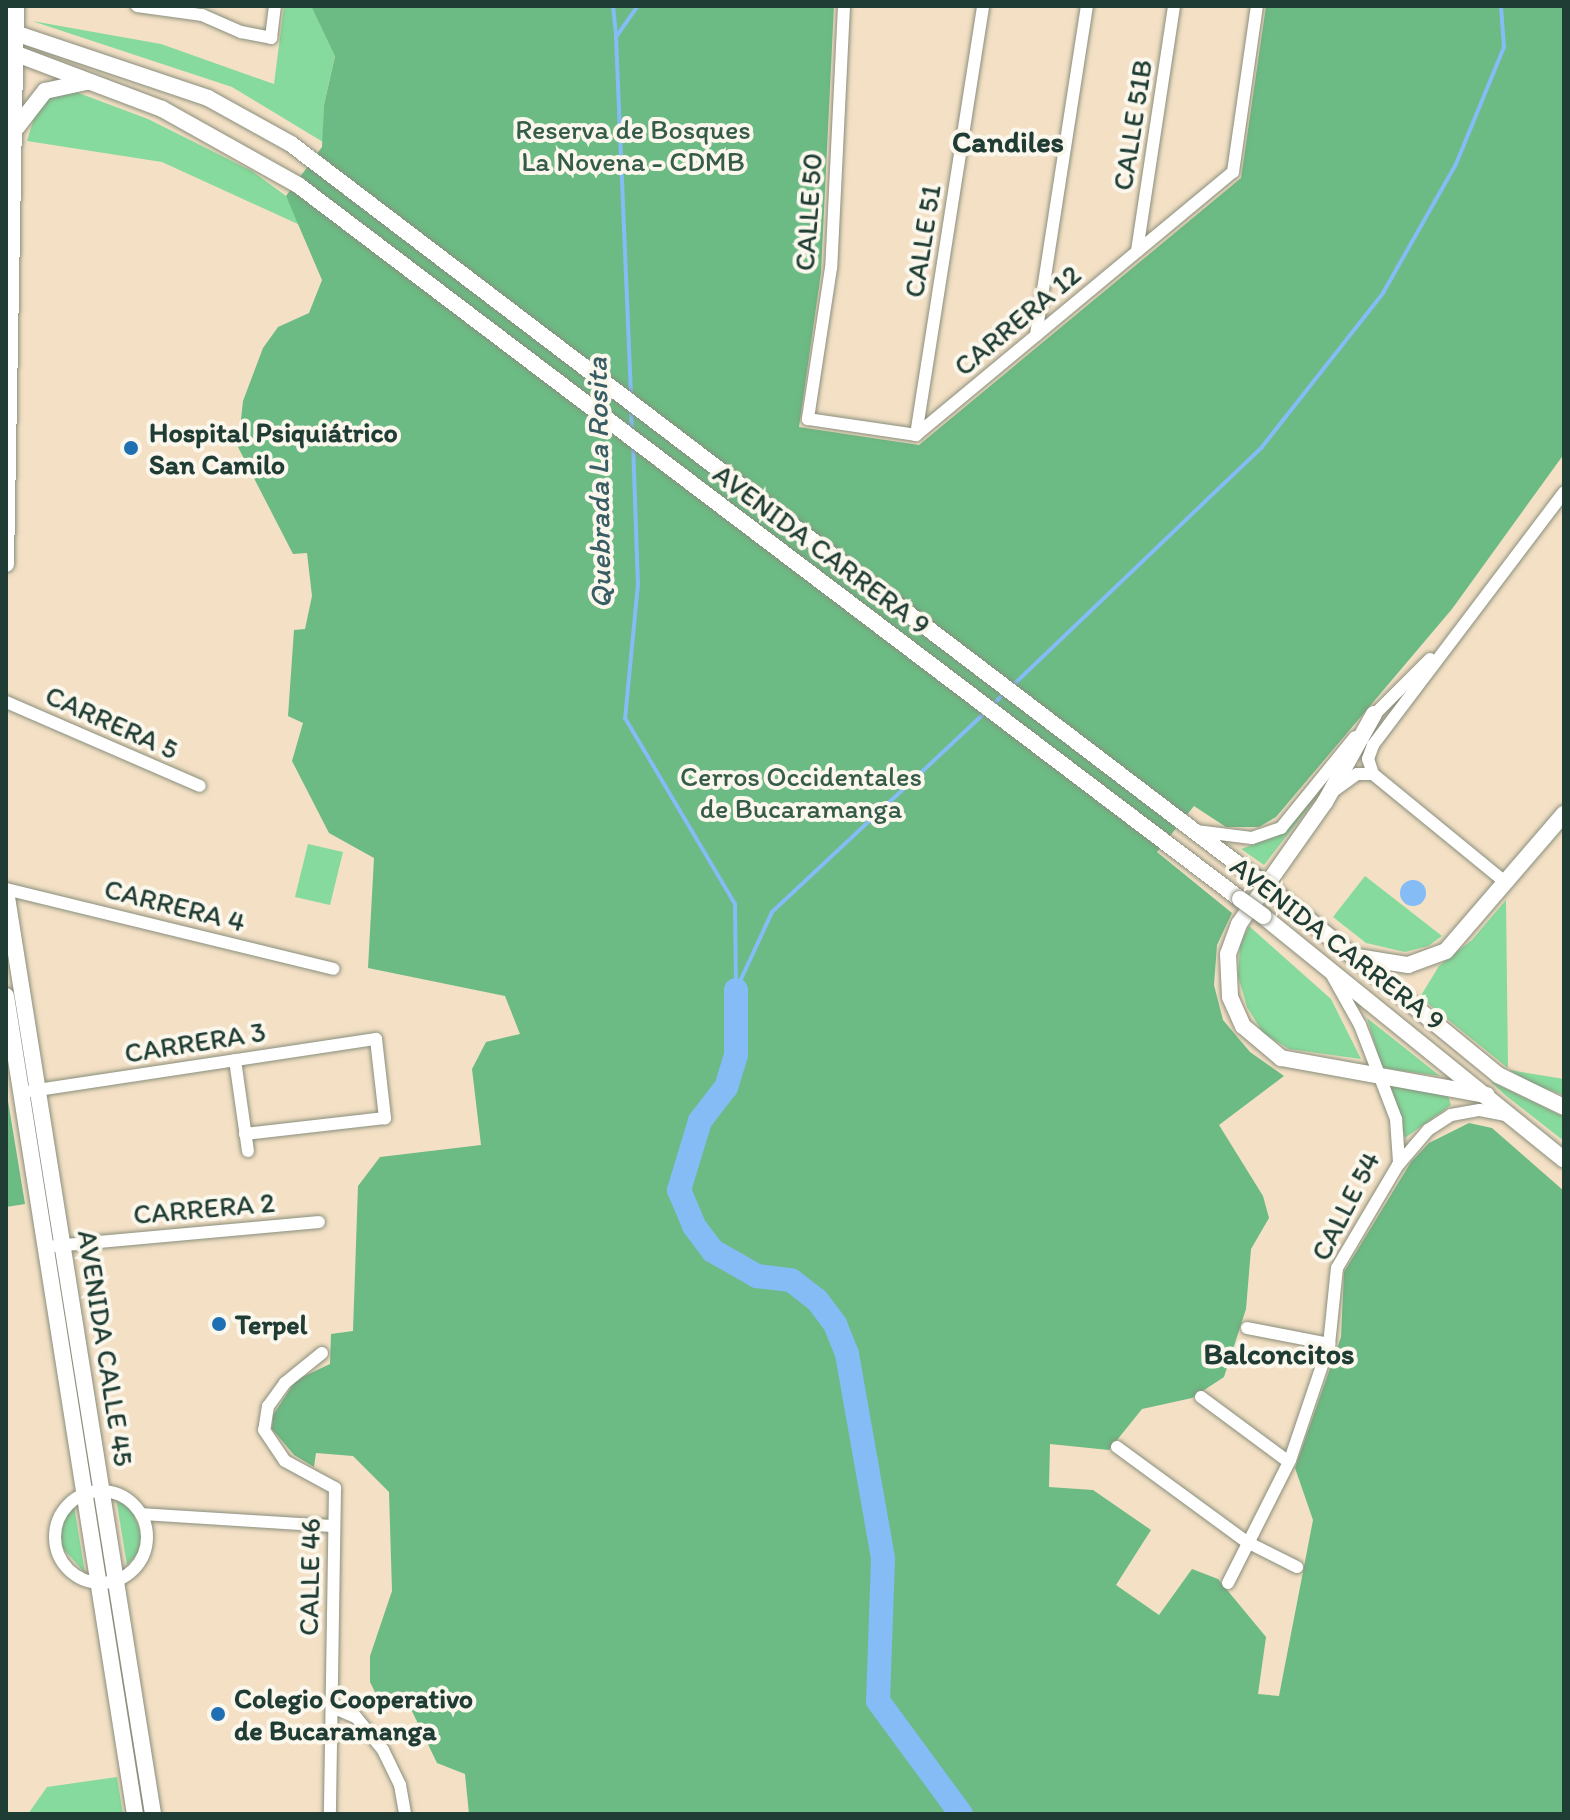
<!DOCTYPE html>
<meta charset="utf-8">
<style>
body{margin:0}
#map{position:relative;width:1570px;height:1820px;overflow:hidden;background:#f3e0c5;font-family:Itim,sans-serif}
div>[style]{position:absolute}
.green>*{inset:0;background:#86da9d}
.forest>*{inset:0;background:#6cba84}
.water>*{inset:0;background:#85bcf5}
.round{border-radius:50%}
.stream>*{height:4px;margin:-2px;padding:0 2px;transform-origin:2px;border-radius:2px;background:#85bcf5}
.river>*{height:24px;margin:-12px;padding:0 12px;transform-origin:12px;border-radius:12px;background:#85bcf5}
.roads{filter:drop-shadow(0 0 2px #898e7c) drop-shadow(0 0 2px #898e7c)}
.minor>*{height:12px;margin:-6px;padding:0 6px;transform-origin:6px;border-radius:6px;background:#fff}
.minor>.ring{margin:-6px;padding:0;box-sizing:content-box;background:none;border:12px solid #fff;border-radius:50%}
.major>*{height:16px;margin:-8px;padding:0 8px;transform-origin:8px;border-radius:8px;background:#fff}
.bridges{filter:drop-shadow(0 0 2px #898e7c) drop-shadow(0 0 2px #898e7c)}
.major-bridge>*{height:16px;margin:-8px;padding:0 8px;transform-origin:8px;border-radius:8px;background:#fff}
.dots>*{width:22px;height:22px;translate:-50% -50%;box-sizing:border-box;border:4px solid #fbf7ec;border-radius:50%}
span{translate:-50% -50%;white-space:nowrap;text-align:center;line-height:1.15;-webkit-text-stroke:8px #fbf7ec;paint-order:stroke}
.street-label{font-size:28px;color:#1f3d34}
.park-label{font-size:28px;color:#345c49}
.poi-label{font-size:28px;color:#1f3d34;font-weight:700}
.left{translate:0 -50%;text-align:left}
.neighbourhood-label{font-size:30px;color:#1f3d34;font-weight:700}
.water-label{font-size:30px;color:#385d64;font-style:italic}
.frame{position:absolute;inset:0;border:8px solid #1f3d34;pointer-events:none}
</style>
<div id="map">
<div class="green">
<div style="clip-path:polygon(284px 6px,311px 6px,335px 55px,324px 105px,323px 142px,232px 87px,32px 21px,161px 44px,274px 84px)"></div>
<div style="clip-path:polygon(76px 92px,148px 119px,252px 171px,286px 196px,300px 225px,162px 162px,27px 141px,36px 112px,49px 97px)"></div>
<div style="clip-path:polygon(1325px 786px,1264px 865px,1241px 849px,1282px 834px)"></div>
<div style="clip-path:polygon(308px 844px,343px 852px,330px 905px,295px 897px)"></div>
<div style="clip-path:polygon(1365px 876px,1442px 936px,1428px 946px,1405px 952px,1366px 943px,1333px 917px)"></div>
<div style="clip-path:polygon(1506px 900px,1508px 1068px,1420px 997px,1439px 966px,1472px 940px)"></div>
<div style="clip-path:polygon(1249px 926px,1331px 999px,1361px 1059px,1289px 1049px,1263px 1033px,1247px 1007px,1238px 976px,1240px 945px)"></div>
<div style="clip-path:polygon(1367px 1018px,1440px 1076px,1382px 1068px)"></div>
<div style="clip-path:polygon(1509px 1070px,1564px 1079px,1564px 1095px,1535px 1085px)"></div>
<div style="clip-path:polygon(1490px 1081px,1564px 1117px,1564px 1141px,1505px 1095px)"></div>
<div style="clip-path:polygon(1390px 1086px,1447px 1093px,1451px 1105px,1405px 1138px)"></div>
<div style="clip-path:polygon(116px 1498px,132px 1510px,142px 1536px,138px 1553px,127px 1565px)"></div>
<div style="clip-path:polygon(74px 1506px,85px 1573px,59px 1544px,62px 1519px)"></div>
<div style="clip-path:polygon(117px 1777px,123px 1814px,28px 1814px,47px 1787px)"></div>
</div>
<div class="forest">
<div style="clip-path:polygon(311px 6px,834px 6px,821px 273px,799px 427px,919px 445px,1241px 178px,1266px 6px,1564px 6px,1564px 454px,1452px 609px,1276px 817px,1259px 827px,1226px 827px,1194px 806px,1157px 852px,1232px 913px,1217px 945px,1214px 985px,1223px 1020px,1250px 1052px,1284px 1076px,1219px 1125px,1263px 1196px,1269px 1218px,1251px 1249px,1246px 1309px,1224px 1377px,1192px 1398px,1142px 1409px,1109px 1450px,1050px 1444px,1049px 1487px,1093px 1490px,1151px 1530px,1116px 1585px,1159px 1615px,1192px 1569px,1218px 1579px,1266px 1637px,1258px 1694px,1279px 1696px,1313px 1520px,1295px 1468px,1341px 1337px,1344px 1272px,1411px 1162px,1429px 1143px,1469px 1123px,1492px 1128px,1564px 1191px,1564px 1814px,469px 1814px,465px 1774px,437px 1763px,410px 1707px,392px 1707px,378px 1698px,370px 1682px,370px 1656px,392px 1591px,389px 1492px,353px 1456px,316px 1453px,314px 1467px,294px 1455px,272px 1429px,273px 1415px,296px 1380px,330px 1364px,331px 1334px,353px 1331px,358px 1186px,380px 1157px,481px 1145px,472px 1069px,486px 1042px,520px 1034px,505px 996px,368px 968px,374px 858px,329px 833px,292px 761px,303px 723px,288px 716px,294px 630px,305px 629px,312px 596px,307px 553px,293px 554px,238px 447px,243px 401px,263px 348px,278px 327px,309px 313px,322px 280px,286px 196px,322px 147px,324px 105px,335px 56px)"></div>
<div style="clip-path:polygon(6px 1089px,25px 1204px,6px 1207px)"></div>
</div>
<div class="water">
<div class="round" style="left:1400px;top:880px;width:26px;height:26px"></div>
</div>
<div class="stream">
<div style="left:613px;top:6px;width:29px;rotate:84deg"></div>
<div style="left:631px;top:395px;width:358px;rotate:-92.4deg"></div>
<div style="left:616px;top:37px;width:38px;rotate:-55deg"></div>
<div style="left:631px;top:407px;width:24px;rotate:88deg"></div>
<div style="left:633px;top:443px;width:141px;rotate:88deg"></div>
<div style="left:638px;top:584px;width:135px;rotate:95.5deg"></div>
<div style="left:625px;top:718px;width:216px;rotate:59.4deg"></div>
<div style="left:735px;top:904px;width:84px;rotate:89.3deg"></div>
<div style="left:1012px;top:686px;width:346px;rotate:-43.7deg"></div>
<div style="left:1262px;top:447px;width:196px;rotate:-51.8deg"></div>
<div style="left:1383px;top:293px;width:148px;rotate:-60.5deg"></div>
<div style="left:1456px;top:164px;width:126px;rotate:-67.7deg"></div>
<div style="left:1504px;top:47px;width:41px;rotate:-94.2deg"></div>
<div style="left:992px;top:706px;width:19px;rotate:-47deg"></div>
<div style="left:736px;top:990px;width:86px;rotate:-65.2deg"></div>
<div style="left:772px;top:912px;width:293px;rotate:-43.1deg"></div>
</div>
<div class="river">
<div style="left:736px;top:990px;width:65px;rotate:90deg"></div>
<div style="left:736px;top:1055px;width:34px;rotate:107deg"></div>
<div style="left:726px;top:1087px;width:43px;rotate:127.4deg"></div>
<div style="left:700px;top:1121px;width:72px;rotate:106.9deg"></div>
<div style="left:679px;top:1190px;width:39px;rotate:67deg"></div>
<div style="left:694px;top:1226px;width:31px;rotate:53deg"></div>
<div style="left:713px;top:1251px;width:51px;rotate:29.6deg"></div>
<div style="left:757px;top:1276px;width:34px;rotate:7deg"></div>
<div style="left:791px;top:1280px;width:33px;rotate:38deg"></div>
<div style="left:817px;top:1300px;width:30px;rotate:53deg"></div>
<div style="left:835px;top:1324px;width:32px;rotate:68deg"></div>
<div style="left:847px;top:1354px;width:208px;rotate:80deg"></div>
<div style="left:883px;top:1559px;width:142px;rotate:92deg"></div>
<div style="left:878px;top:1701px;width:140px;rotate:53.7deg"></div>
</div>
<div class="roads">
<div class="minor">
<div style="left:137px;top:6px;width:66px;rotate:7.9deg"></div>
<div style="left:202px;top:15px;width:43px;rotate:23.6deg"></div>
<div style="left:241px;top:32px;width:31px;rotate:11deg"></div>
<div style="left:271px;top:38px;width:32px;rotate:-83deg"></div>
<div style="left:844px;top:6px;width:262px;rotate:92.8deg"></div>
<div style="left:831px;top:268px;width:153px;rotate:98.7deg"></div>
<div style="left:808px;top:419px;width:109px;rotate:8.4deg"></div>
<div style="left:916px;top:435px;width:412px;rotate:-39.7deg"></div>
<div style="left:1233px;top:172px;width:168px;rotate:-81.8deg"></div>
<div style="left:1137px;top:251px;width:248px;rotate:-81.4deg"></div>
<div style="left:1036px;top:335px;width:333px;rotate:-81.2deg"></div>
<div style="left:916px;top:435px;width:434px;rotate:-81.1deg"></div>
<div style="left:6px;top:702px;width:211px;rotate:23.4deg"></div>
<div style="left:1370px;top:719px;width:85px;rotate:-45deg"></div>
<div style="left:1373px;top:774px;width:16px;rotate:-108deg"></div>
<div style="left:1368px;top:759px;width:15px;rotate:-70deg"></div>
<div style="left:1373px;top:745px;width:317px;rotate:-52.9deg"></div>
<div style="left:1335px;top:790px;width:27px;rotate:-36deg"></div>
<div style="left:1357px;top:774px;width:16px"></div>
<div style="left:1373px;top:774px;width:172px;rotate:39.3deg"></div>
<div style="left:1196px;top:831px;width:56px;rotate:7.1deg"></div>
<div style="left:1252px;top:838px;width:31px;rotate:-19deg"></div>
<div style="left:1281px;top:828px;width:117px;rotate:-50.9deg"></div>
<div style="left:6px;top:889px;width:337px;rotate:13.7deg"></div>
<div style="left:1332px;top:975px;width:57px;rotate:60.8deg"></div>
<div style="left:1360px;top:1025px;width:101px;rotate:69deg"></div>
<div style="left:1396px;top:1119px;width:43px;rotate:86deg"></div>
<div style="left:235px;top:1060px;width:92px;rotate:81.9deg"></div>
<div style="left:31px;top:1091px;width:349px;rotate:-8.6deg"></div>
<div style="left:376px;top:1039px;width:80px;rotate:83.5deg"></div>
<div style="left:385px;top:1118px;width:141px;rotate:173.5deg"></div>
<div style="left:55px;top:1246px;width:265px;rotate:-5.2deg"></div>
<div style="left:1247px;top:1328px;width:84px;rotate:11deg"></div>
<div style="left:322px;top:1353px;width:48px;rotate:141deg"></div>
<div style="left:285px;top:1383px;width:29px;rotate:126deg"></div>
<div style="left:268px;top:1406px;width:24px;rotate:99deg"></div>
<div style="left:264px;top:1430px;width:37px;rotate:56deg"></div>
<div style="left:285px;top:1461px;width:57px;rotate:28.4deg"></div>
<div style="left:335px;top:1488px;width:326px;rotate:90.9deg"></div>
<div style="left:1201px;top:1397px;width:109px;rotate:36.5deg"></div>
<div style="left:1117px;top:1447px;width:161px;rotate:36.2deg"></div>
<div style="left:1247px;top:1542px;width:56px;rotate:26.6deg"></div>
<div class="ring" style="left:55px;top:1491px;width:80px;height:80px"></div>
<div style="left:141px;top:1514px;width:193px;rotate:3.6deg"></div>
<div style="left:1228px;top:1583px;width:138px;rotate:-63.2deg"></div>
<div style="left:1290px;top:1460px;width:121px;rotate:-71.3deg"></div>
<div style="left:1329px;top:1345px;width:77px;rotate:-84.1deg"></div>
<div style="left:1337px;top:1268px;width:120px;rotate:-59.4deg"></div>
<div style="left:1398px;top:1165px;width:46px;rotate:-49.4deg"></div>
<div style="left:1428px;top:1130px;width:27px;rotate:-33deg"></div>
<div style="left:1451px;top:1115px;width:29px;rotate:-10deg"></div>
<div style="left:1480px;top:1110px;width:25px;rotate:11deg"></div>
<div style="left:332px;top:1707px;width:26px;rotate:23deg"></div>
<div style="left:356px;top:1717px;width:43px;rotate:50.7deg"></div>
<div style="left:383px;top:1750px;width:39px;rotate:64deg"></div>
<div style="left:400px;top:1785px;width:29px;rotate:80deg"></div>
</div>
<div class="major">
<div style="left:6px;top:30px;width:213px;rotate:18.6deg"></div>
<div style="left:208px;top:98px;width:95px;rotate:29deg"></div>
<div style="left:291px;top:144px;width:1212px;rotate:37.26deg"></div>
<div style="left:6px;top:50px;width:167px;rotate:20.7deg"></div>
<div style="left:162px;top:109px;width:156px;rotate:29.2deg"></div>
<div style="left:298px;top:185px;width:1182px;rotate:37.16deg"></div>
<div style="left:17px;top:127px;width:46px;rotate:-52.1deg"></div>
<div style="left:45px;top:91px;width:42px;rotate:-12.4deg"></div>
<div style="left:6px;top:564px;width:558px;rotate:-88.97deg"></div>
<div style="left:1374px;top:714px;width:101px;rotate:119.1deg"></div>
<div style="left:1325px;top:802px;width:149px;rotate:125.2deg"></div>
<div style="left:1239px;top:924px;width:32px;rotate:110deg"></div>
<div style="left:1228px;top:954px;width:43px;rotate:87.3deg"></div>
<div style="left:1230px;top:997px;width:32px;rotate:66deg"></div>
<div style="left:1243px;top:1026px;width:50px;rotate:40.1deg"></div>
<div style="left:1281px;top:1058px;width:209px;rotate:10.2deg"></div>
<div style="left:6px;top:891px;width:935px;rotate:80.95deg"></div>
<div style="left:1277px;top:894px;width:286px;rotate:39.3deg"></div>
<div style="left:1498px;top:1075px;width:73px;rotate:25.9deg"></div>
<div style="left:1263px;top:916px;width:387px;rotate:39deg"></div>
<div style="left:1357px;top:957px;width:52px;rotate:8.9deg"></div>
<div style="left:1408px;top:965px;width:40px;rotate:-20.2deg"></div>
<div style="left:1446px;top:951px;width:181px;rotate:-49.3deg"></div>
<div style="left:6px;top:996px;width:828px;rotate:81.04deg"></div>
</div>
</div>
<div class="bridges">
<div class="major-bridge">
<div style="left:1256px;top:878px;width:26px;rotate:37deg"></div>
<div style="left:1240px;top:899px;width:29px;rotate:36deg"></div>
</div>
</div>
<div class="dots">
<div style="left:131px;top:448px;background:#1f6fb2"></div>
<div style="left:219px;top:1324px;background:#1f6fb2"></div>
<div style="left:218px;top:1714px;background:#1f6fb2"></div>
</div>
<div class="street-label">
<span style="left:1132px;top:125px;rotate:-81deg">CALLE 51B</span>
<span style="left:808px;top:212px;rotate:-86deg">CALLE 50</span>
<span style="left:922px;top:241px;rotate:-81deg">CALLE 51</span>
<span style="left:1017px;top:320px;rotate:-40deg">CARRERA 12</span>
<span style="left:822px;top:549px;rotate:37deg">AVENIDA CARRERA 9</span>
<span style="left:112px;top:722px;rotate:24deg">CARRERA 5</span>
<span style="left:175px;top:905px;rotate:14deg">CARRERA 4</span>
<span style="left:1338px;top:943px;rotate:38deg">AVENIDA CARRERA 9</span>
<span style="left:195px;top:1042px;rotate:-9deg">CARRERA 3</span>
<span style="left:1345px;top:1206px;rotate:-63deg">CALLE 54</span>
<span style="left:204px;top:1208px;rotate:-5deg">CARRERA 2</span>
<span style="left:106px;top:1348px;rotate:81deg">AVENIDA CALLE 45</span>
<span style="left:309px;top:1577px;rotate:-89deg">CALLE 46</span>
</div>
<div class="park-label">
<span style="left:633px;top:145px">Reserva de Bosques<br>La Novena - CDMB</span>
<span style="left:801px;top:792px">Cerros Occidentales<br>de Bucaramanga</span>
</div>
<div class="poi-label">
<span class="left" style="left:149px;top:448px">Hospital Psiquiátrico<br>San Camilo</span>
<span class="left" style="left:235px;top:1324px">Terpel</span>
<span class="left" style="left:234px;top:1714px">Colegio Cooperativo<br>de Bucaramanga</span>
</div>
<div class="neighbourhood-label">
<span style="left:1008px;top:142px">Candiles</span>
<span style="left:1279px;top:1354px">Balconcitos</span>
</div>
<div class="water-label">
<span style="left:599px;top:483px;rotate:-91deg">Quebrada La Rosita</span>
</div>
<div class="frame"></div>
</div>
